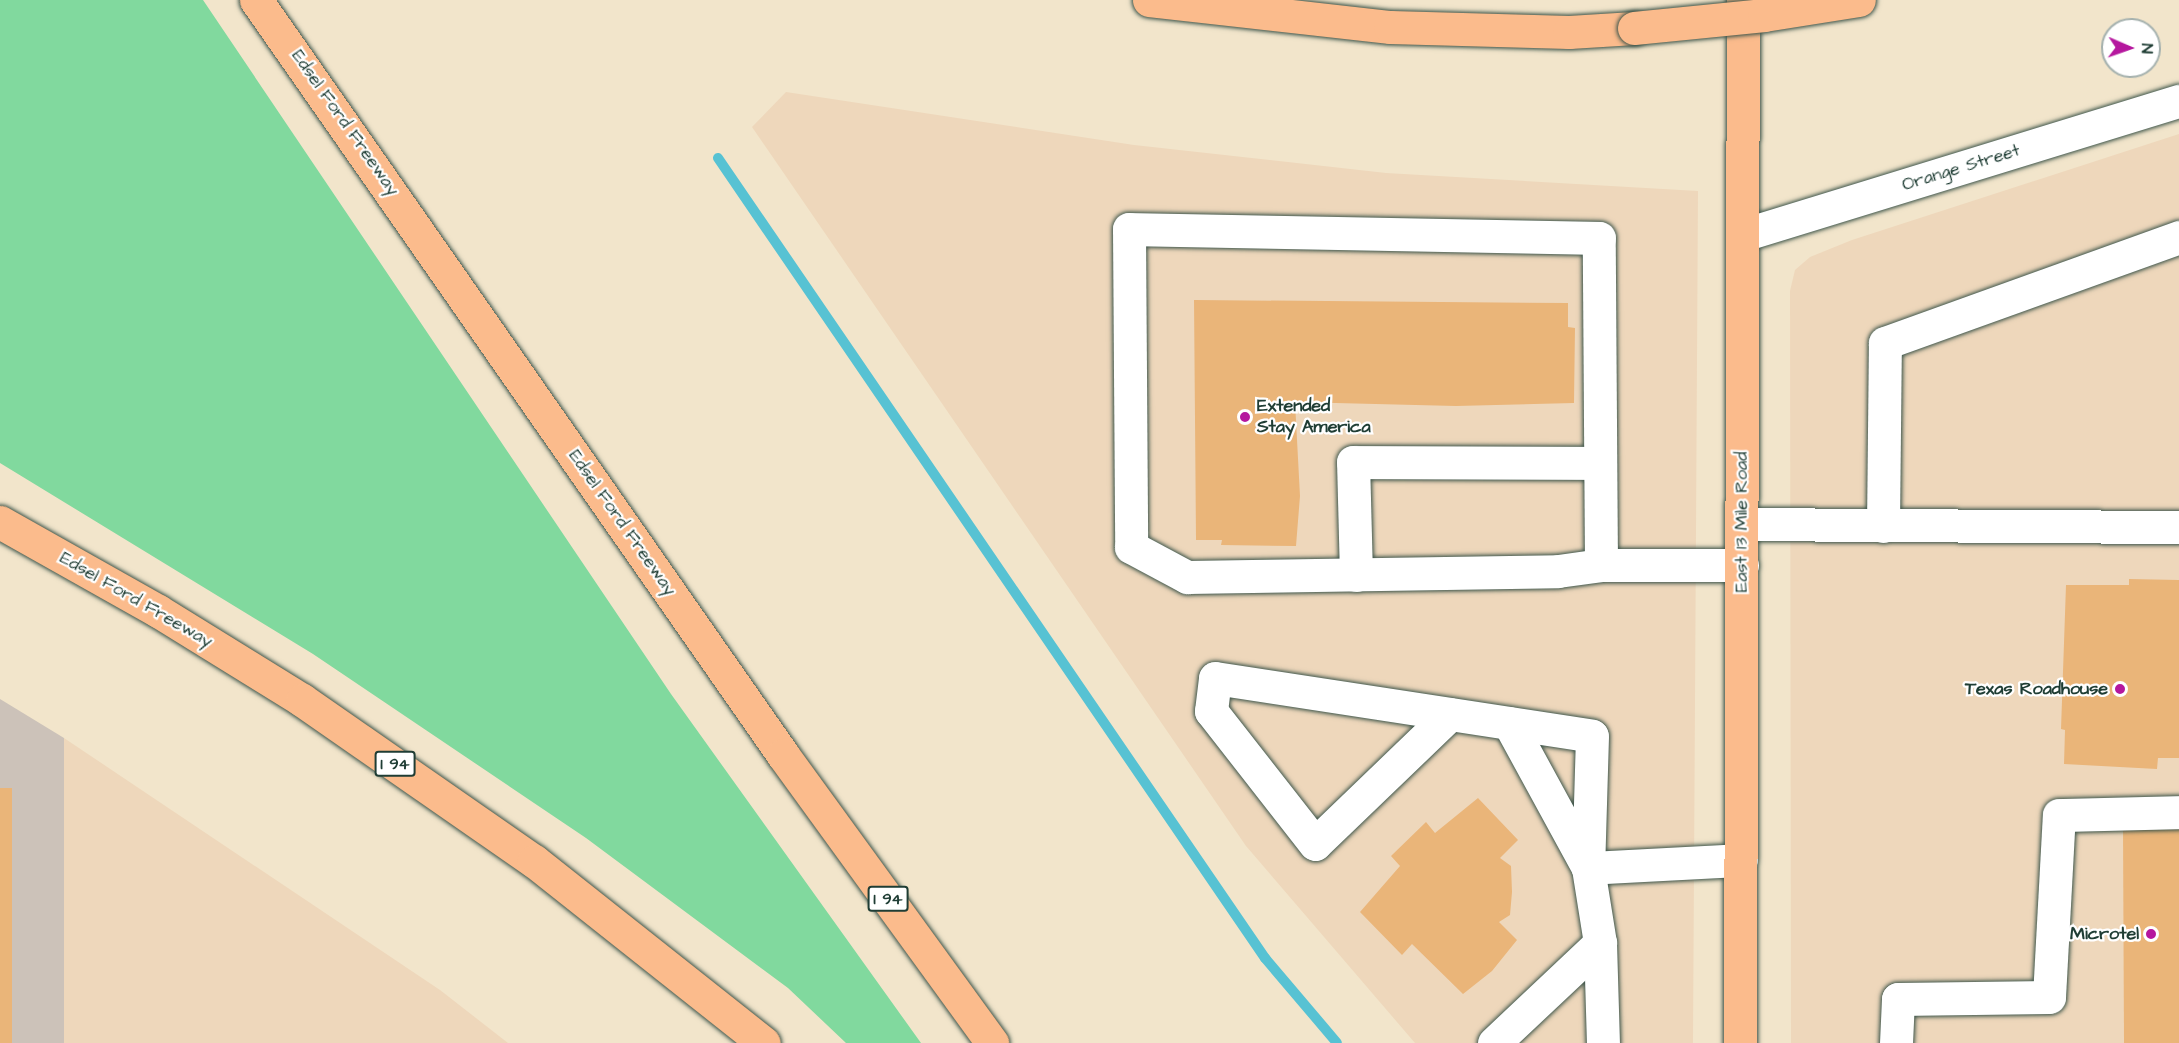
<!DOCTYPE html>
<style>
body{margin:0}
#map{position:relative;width:2179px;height:1043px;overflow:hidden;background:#f2e5cb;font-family:"Architects Daughter",sans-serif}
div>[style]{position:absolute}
.built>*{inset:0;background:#eed7bb}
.industrial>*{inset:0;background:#ccc2b9}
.green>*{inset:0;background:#81d99e}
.stream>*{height:10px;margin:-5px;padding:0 5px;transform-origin:5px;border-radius:5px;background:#57c2d3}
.building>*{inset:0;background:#eab579}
.roads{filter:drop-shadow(0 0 2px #3f564b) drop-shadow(0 0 2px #3f564b)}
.minor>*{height:33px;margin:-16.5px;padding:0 16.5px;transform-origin:16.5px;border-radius:16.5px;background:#fff}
.major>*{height:33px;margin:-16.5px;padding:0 16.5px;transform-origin:16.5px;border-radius:16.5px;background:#fbbb8c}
.highway>*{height:33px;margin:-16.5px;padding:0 16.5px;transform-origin:16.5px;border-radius:16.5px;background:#fbbb8c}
.bridges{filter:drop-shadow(0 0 2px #3f564b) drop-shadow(0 0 2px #3f564b)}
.highway-bridge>*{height:33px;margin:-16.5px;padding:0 16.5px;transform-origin:16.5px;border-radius:16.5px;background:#fbbb8c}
.dots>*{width:16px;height:16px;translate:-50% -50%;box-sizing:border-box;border:3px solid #fff;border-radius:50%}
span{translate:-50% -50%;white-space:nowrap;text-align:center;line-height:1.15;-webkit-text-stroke:4.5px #fff;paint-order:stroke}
.shield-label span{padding:2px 4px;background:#fff;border:2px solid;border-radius:4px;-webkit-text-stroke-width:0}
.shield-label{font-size:16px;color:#1f3d34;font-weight:700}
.street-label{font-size:18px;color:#1f3d34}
.poi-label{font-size:18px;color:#1f3d34;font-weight:700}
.left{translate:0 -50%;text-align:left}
.right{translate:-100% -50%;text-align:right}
.north{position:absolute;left:2101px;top:18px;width:60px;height:60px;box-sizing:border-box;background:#fff;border:2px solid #a5b1ae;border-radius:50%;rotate:92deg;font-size:16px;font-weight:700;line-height:24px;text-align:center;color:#1f3d34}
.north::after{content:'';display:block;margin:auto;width:21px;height:27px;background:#b5179e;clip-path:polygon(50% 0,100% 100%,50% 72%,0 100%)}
</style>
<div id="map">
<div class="built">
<div style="clip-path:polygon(786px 92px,1134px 145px,1386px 173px,1698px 191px,1693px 1043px,1415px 1043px,1246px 846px,752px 127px)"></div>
<div style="clip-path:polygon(2179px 134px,2179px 1043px,1791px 1043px,1790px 291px,1795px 270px,1810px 257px,1852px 240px)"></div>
<div style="clip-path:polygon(64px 738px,440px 990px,508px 1043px,64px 1043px)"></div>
</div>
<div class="industrial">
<div style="clip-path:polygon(0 699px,64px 738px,64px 1043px,0 1043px)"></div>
</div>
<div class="green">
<div style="clip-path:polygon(0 0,203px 0,671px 694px,921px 1043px,846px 1043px,788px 988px,586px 838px,313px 654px,0 463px)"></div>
</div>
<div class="stream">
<div style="left:718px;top:158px;width:969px;rotate:55.64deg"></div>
<div style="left:1265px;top:958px;width:111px;rotate:49.7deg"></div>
</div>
<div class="building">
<div style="clip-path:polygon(1194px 300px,1568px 303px,1568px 327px,1575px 328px,1574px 403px,1456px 406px,1295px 402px,1300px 496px,1296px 546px,1221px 545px,1222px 540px,1196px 540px)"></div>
<div style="clip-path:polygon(2129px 579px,2179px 580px,2179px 758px,2158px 758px,2157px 769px,2064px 764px,2065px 730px,2061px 729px,2066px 585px,2129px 585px)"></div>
<div style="clip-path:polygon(0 788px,12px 788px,12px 1043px,0 1043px)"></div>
<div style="clip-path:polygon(1478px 798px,1518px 840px,1500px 858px,1511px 866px,1512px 892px,1510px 915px,1499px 922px,1517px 940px,1492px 971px,1463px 994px,1412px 944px,1402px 955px,1360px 912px,1400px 866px,1391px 856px,1426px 822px,1435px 833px)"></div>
<div style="clip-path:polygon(2123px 826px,2179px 826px,2179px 1043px,2124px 1043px)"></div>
</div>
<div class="roads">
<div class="minor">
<div style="left:1743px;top:235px;width:456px;rotate:-17.1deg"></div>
<div style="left:1742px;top:524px;width:437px;rotate:0.4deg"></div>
<div style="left:1883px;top:526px;width:183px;rotate:-89.4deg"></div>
<div style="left:1885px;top:343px;width:313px;rotate:-19.8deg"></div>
<div style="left:1601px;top:565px;width:327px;rotate:-90.4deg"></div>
<div style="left:1599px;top:238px;width:470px;rotate:-178.9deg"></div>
<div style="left:1129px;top:229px;width:318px;rotate:89.6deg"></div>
<div style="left:1131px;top:547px;width:64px;rotate:28.2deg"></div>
<div style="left:1187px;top:577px;width:371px;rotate:-0.9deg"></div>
<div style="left:1558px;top:571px;width:43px;rotate:-7.9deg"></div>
<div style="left:1601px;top:565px;width:141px"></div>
<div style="left:1356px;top:575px;width:113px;rotate:-91.5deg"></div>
<div style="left:1353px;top:462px;width:247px;rotate:0.2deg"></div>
<div style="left:1450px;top:714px;width:187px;rotate:136.1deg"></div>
<div style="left:1315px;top:844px;width:169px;rotate:-128deg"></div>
<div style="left:1211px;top:711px;width:33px;rotate:-83deg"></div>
<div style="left:1215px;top:678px;width:381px;rotate:8.7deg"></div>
<div style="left:1592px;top:736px;width:132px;rotate:91.7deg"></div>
<div style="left:1588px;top:868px;width:153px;rotate:-3deg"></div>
<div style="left:1509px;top:723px;width:165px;rotate:61.4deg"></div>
<div style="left:1588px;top:868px;width:76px;rotate:80.9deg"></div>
<div style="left:1600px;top:943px;width:100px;rotate:88.3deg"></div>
<div style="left:1494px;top:1043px;width:146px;rotate:-43.3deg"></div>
<div style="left:1896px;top:1043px;width:44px;rotate:-87.4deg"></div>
<div style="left:1898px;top:999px;width:151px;rotate:-0.8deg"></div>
<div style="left:2049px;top:997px;width:182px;rotate:-86.9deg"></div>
<div style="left:2059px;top:815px;width:120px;rotate:-1.4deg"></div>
</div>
<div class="major">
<div style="left:1740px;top:1043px;width:1043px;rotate:-89.84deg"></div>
</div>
<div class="highway">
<div style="left:256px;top:0;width:921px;rotate:55.08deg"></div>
<div style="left:783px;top:755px;width:356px;rotate:54deg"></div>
<div style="left:1149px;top:0;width:243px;rotate:6.4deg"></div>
<div style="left:1390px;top:27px;width:179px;rotate:1.6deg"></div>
<div style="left:1569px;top:32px;width:65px;rotate:-3.5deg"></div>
<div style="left:0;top:522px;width:181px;rotate:29.4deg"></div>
<div style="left:158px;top:611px;width:169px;rotate:31.7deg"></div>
<div style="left:302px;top:700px;width:282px;rotate:34.8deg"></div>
<div style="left:534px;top:861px;width:293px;rotate:38.4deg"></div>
</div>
</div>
<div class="bridges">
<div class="highway-bridge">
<div style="left:1634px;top:28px;width:131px;rotate:-5.7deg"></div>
<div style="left:1764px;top:15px;width:96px;rotate:-9deg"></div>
</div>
</div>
<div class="dots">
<div style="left:1245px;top:417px;background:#b5179e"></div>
<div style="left:2120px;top:689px;background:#b5179e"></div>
<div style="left:2151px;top:934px;background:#b5179e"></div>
</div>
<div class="shield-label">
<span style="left:395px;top:764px">I 94</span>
<span style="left:888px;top:899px">I 94</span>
</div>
<div class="street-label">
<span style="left:345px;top:123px;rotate:55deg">Edsel Ford Freeway</span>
<span style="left:1961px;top:168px;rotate:-17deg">Orange Street</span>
<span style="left:1742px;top:522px;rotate:-90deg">East 13 Mile Road</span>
<span style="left:622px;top:523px;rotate:55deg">Edsel Ford Freeway</span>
<span style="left:136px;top:600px;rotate:30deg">Edsel Ford Freeway</span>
</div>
<div class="poi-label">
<span class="left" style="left:1257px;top:417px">Extended<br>Stay America</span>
<span class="right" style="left:2108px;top:689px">Texas Roadhouse</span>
<span class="right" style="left:2139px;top:934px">Microtel</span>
</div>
<div class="north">N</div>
</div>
